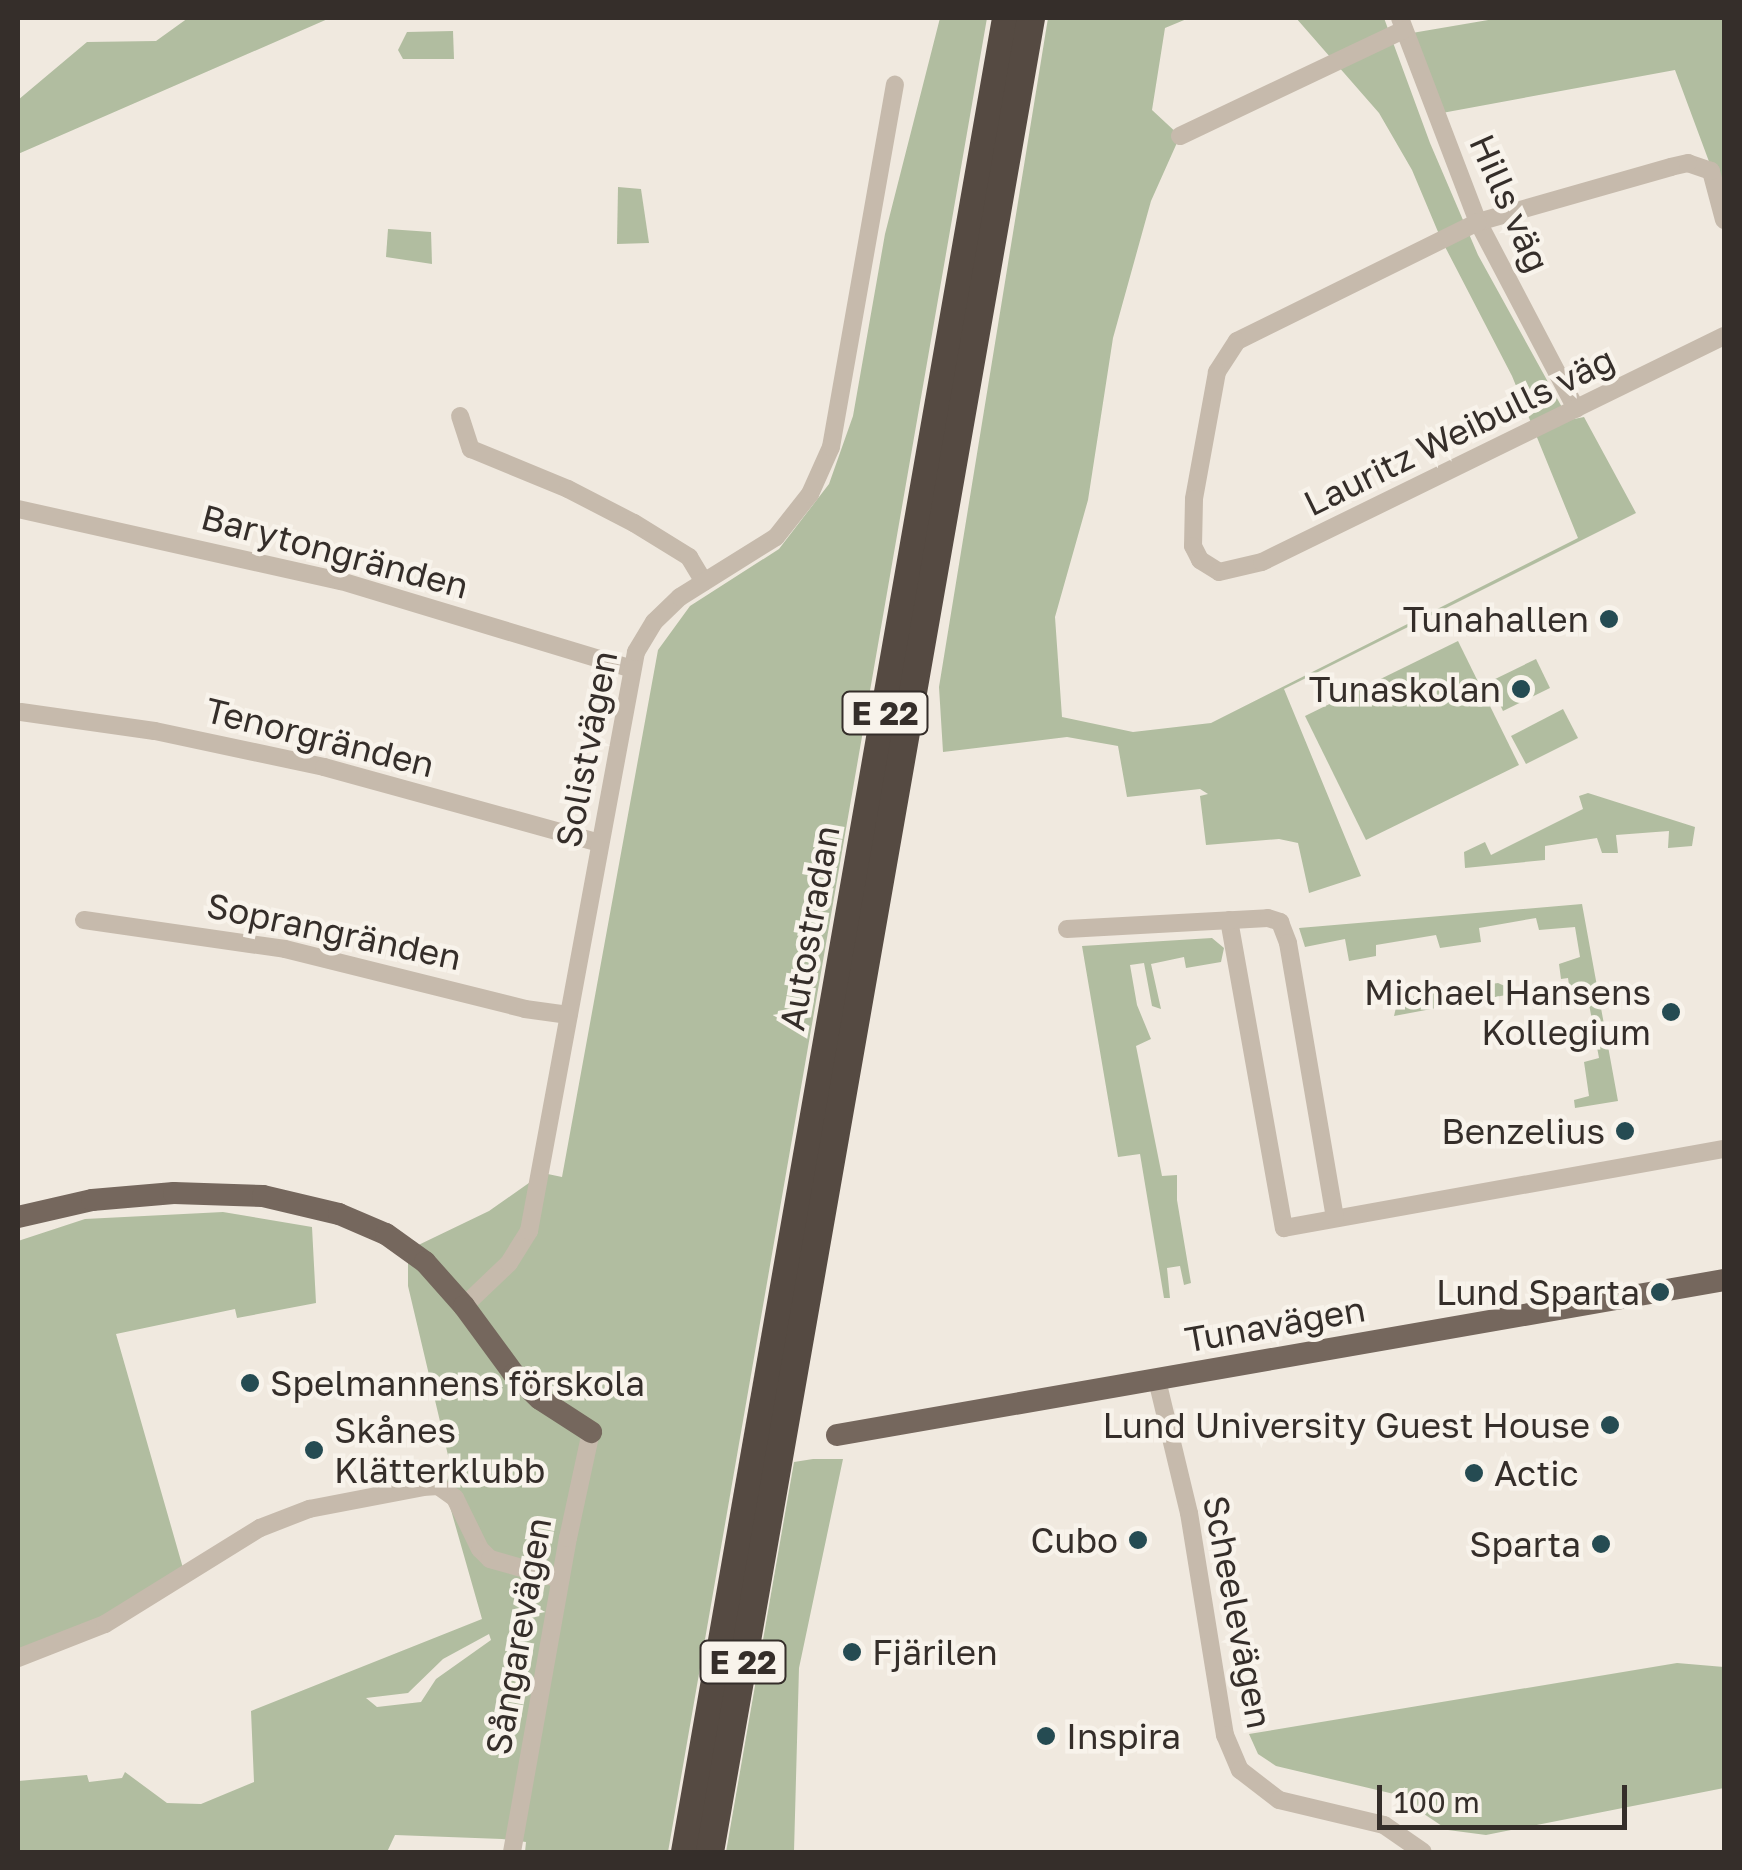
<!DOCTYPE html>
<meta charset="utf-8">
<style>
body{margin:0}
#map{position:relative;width:1742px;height:1870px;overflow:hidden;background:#f0e9df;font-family:"Golos Text",sans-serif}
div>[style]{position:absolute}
.green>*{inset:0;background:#b1bda0}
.minor>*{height:18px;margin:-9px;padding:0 9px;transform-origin:9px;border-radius:9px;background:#c6baac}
.major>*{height:22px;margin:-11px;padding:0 11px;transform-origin:11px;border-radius:11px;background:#75675d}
.highway>*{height:28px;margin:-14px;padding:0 14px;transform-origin:14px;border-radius:14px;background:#554a42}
.dots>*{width:28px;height:28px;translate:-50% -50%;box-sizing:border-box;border:5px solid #f8f3eb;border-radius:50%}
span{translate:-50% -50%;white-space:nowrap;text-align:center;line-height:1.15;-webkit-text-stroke:9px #f8f3eb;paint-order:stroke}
.shield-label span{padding:2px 8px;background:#f8f3eb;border:2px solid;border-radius:8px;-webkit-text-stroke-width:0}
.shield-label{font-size:32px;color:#352e2a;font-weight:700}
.street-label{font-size:35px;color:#352e2a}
.poi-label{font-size:35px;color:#352e2a}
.right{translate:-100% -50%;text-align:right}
.left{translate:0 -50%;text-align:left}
.frame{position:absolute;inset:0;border:20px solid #352e2a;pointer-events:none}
.scale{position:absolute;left:1377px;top:1785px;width:250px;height:45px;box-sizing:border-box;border:5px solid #352e2a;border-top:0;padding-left:12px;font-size:30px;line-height:35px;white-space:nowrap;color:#352e2a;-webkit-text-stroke:8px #f8f3eb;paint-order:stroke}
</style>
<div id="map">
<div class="green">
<div style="clip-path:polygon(188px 18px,330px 18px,18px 154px,18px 100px,87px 42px,156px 41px)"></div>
<div style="clip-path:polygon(evenodd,940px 18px,987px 18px,668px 1852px,525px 1852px,526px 1842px,502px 1839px,395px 1835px,387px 1852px,18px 1852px,18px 1781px,87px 1775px,89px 1782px,122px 1778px,125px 1772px,167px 1803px,201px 1804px,254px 1782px,251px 1711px,482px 1619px,445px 1489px,451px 1468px,408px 1286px,408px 1250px,489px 1211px,543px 1173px,562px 1177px,658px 650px,690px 606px,779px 549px,829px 484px,853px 416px,885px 234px,940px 18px,489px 1634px,491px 1640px,436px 1679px,421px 1702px,377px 1707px,366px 1698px,408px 1693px,443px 1659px,489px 1634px)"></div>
<div style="clip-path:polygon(1048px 18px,1189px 18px,1165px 28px,1152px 110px,1180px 136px,1151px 201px,1113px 338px,1088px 500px,1055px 617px,1062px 717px,1133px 732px,1211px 723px,1578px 538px,1512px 376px,1441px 239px,1412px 170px,1379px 113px,1296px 18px,1384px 18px,1430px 143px,1478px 255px,1569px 420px,1584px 417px,1636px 513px,1284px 689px,1361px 876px,1309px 893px,1298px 843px,1279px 839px,1206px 845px,1200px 796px,1208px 794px,1200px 789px,1127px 797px,1118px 746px,1067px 737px,943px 752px,939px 687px)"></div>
<div style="clip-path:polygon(1500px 18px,1724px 18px,1724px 202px,1675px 70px,1442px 113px,1412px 33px)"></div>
<div style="clip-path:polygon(453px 31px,454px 59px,403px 59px,398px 50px,407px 32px)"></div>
<div style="clip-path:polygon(618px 187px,641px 189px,649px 243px,617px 244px)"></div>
<div style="clip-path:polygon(388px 229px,431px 232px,432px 264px,386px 257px)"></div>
<div style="clip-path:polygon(1458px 641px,1519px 765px,1366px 840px,1305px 716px)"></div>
<div style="clip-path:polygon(1536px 659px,1550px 688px,1503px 711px,1489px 682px)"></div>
<div style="clip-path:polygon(1563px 709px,1578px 738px,1526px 764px,1511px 736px)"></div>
<div style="clip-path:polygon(1588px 793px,1695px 827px,1692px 846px,1668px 848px,1669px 831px,1616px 835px,1618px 853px,1602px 853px,1597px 838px,1545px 846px,1545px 860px,1465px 868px,1464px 852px,1485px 842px,1491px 855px,1583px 809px,1579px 796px)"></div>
<div style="clip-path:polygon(1582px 904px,1618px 1101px,1575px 1108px,1574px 1100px,1589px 1096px,1584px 1062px,1599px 1058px,1589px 1004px,1572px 1005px,1568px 978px,1561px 979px,1559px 964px,1580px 957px,1575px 927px,1539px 930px,1536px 918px,1479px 928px,1481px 942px,1440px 948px,1436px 935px,1376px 945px,1376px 956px,1349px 961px,1345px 939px,1305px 947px,1299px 928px)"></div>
<div style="clip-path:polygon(1212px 938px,1224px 948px,1221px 962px,1186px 968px,1184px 957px,1151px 964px,1161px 1009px,1152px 1006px,1144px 963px,1130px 965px,1137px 1005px,1151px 1039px,1136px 1046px,1162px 1176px,1177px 1175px,1177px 1200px,1191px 1283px,1184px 1285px,1180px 1266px,1167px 1268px,1170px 1298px,1164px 1298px,1140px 1154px,1118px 1157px,1082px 946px)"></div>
<div style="clip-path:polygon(1498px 983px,1507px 987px,1506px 995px,1394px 1016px,1398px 999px)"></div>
<div style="clip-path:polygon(223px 1212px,312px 1227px,316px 1303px,237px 1318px,235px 1309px,116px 1334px,185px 1575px,18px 1658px,18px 1241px,85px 1219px)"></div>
<div style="clip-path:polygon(813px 1459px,843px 1459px,799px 1668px,794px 1852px,726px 1852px,794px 1462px)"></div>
<div style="clip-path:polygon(1677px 1663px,1724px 1667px,1724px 1788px,1486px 1835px,1448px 1830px,1394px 1794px,1276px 1766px,1258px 1754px,1249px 1734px)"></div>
</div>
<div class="minor">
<div style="left:1400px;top:18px;width:218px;rotate:69.1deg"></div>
<div style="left:1478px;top:222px;width:211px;rotate:62.3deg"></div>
<div style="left:1180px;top:136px;width:247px;rotate:-25.4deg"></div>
<div style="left:1724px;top:220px;width:51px;rotate:-104.9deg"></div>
<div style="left:1711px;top:171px;width:24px;rotate:-161deg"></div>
<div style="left:1688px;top:163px;width:17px;rotate:167deg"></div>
<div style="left:1671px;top:167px;width:201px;rotate:164.1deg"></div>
<div style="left:1478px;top:222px;width:269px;rotate:153.7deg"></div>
<div style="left:1237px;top:341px;width:37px;rotate:123deg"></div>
<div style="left:1217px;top:372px;width:129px;rotate:100.3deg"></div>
<div style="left:1194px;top:499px;width:47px;rotate:91.2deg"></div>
<div style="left:1193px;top:546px;width:16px;rotate:63deg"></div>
<div style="left:1200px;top:560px;width:22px;rotate:32deg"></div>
<div style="left:1219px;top:572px;width:44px;rotate:-13.1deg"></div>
<div style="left:1262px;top:562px;width:514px;rotate:-26.07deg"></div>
<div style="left:460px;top:416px;width:35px;rotate:72deg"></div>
<div style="left:471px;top:449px;width:105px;rotate:22.4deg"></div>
<div style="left:568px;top:489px;width:74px;rotate:27.3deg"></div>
<div style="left:634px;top:523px;width:65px;rotate:31.7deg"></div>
<div style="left:689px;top:557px;width:29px;rotate:59deg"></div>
<div style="left:18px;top:509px;width:331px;rotate:12.6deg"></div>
<div style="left:341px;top:581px;width:304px;rotate:16.8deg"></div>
<div style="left:21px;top:712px;width:135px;rotate:8.1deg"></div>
<div style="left:155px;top:731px;width:173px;rotate:12deg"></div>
<div style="left:324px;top:767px;width:286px;rotate:15.4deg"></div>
<div style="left:84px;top:920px;width:203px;rotate:8.2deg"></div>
<div style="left:285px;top:949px;width:247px;rotate:14deg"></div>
<div style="left:525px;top:1009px;width:44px;rotate:7.8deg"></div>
<div style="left:1229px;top:920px;width:313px;rotate:79.9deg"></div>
<div style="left:1284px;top:1228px;width:447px;rotate:-10.2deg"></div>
<div style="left:1067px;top:929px;width:201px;rotate:-3.1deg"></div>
<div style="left:1268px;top:918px;width:13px;rotate:18deg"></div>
<div style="left:1280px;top:922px;width:22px;rotate:69deg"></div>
<div style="left:1288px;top:943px;width:279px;rotate:80.3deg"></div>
<div style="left:464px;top:1306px;width:62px;rotate:-43.7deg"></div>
<div style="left:509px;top:1263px;width:38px;rotate:-58deg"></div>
<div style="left:529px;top:1231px;width:589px;rotate:-79.53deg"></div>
<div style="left:636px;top:652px;width:35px;rotate:-59deg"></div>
<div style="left:654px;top:622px;width:36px;rotate:-44deg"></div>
<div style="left:680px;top:597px;width:113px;rotate:-32deg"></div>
<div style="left:776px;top:537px;width:55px;rotate:-51.7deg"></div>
<div style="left:810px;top:494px;width:51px;rotate:-65.9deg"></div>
<div style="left:831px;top:447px;width:368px;rotate:-80deg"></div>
<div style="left:1157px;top:1380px;width:137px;rotate:76.5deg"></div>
<div style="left:1189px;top:1513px;width:225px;rotate:80.8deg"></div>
<div style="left:1225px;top:1735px;width:38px;rotate:67deg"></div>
<div style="left:1240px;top:1770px;width:49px;rotate:37.6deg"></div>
<div style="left:1279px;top:1800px;width:108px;rotate:13.4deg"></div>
<div style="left:1384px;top:1825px;width:47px;rotate:34.7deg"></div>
<div style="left:18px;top:1658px;width:93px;rotate:-21.3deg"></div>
<div style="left:105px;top:1624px;width:182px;rotate:-31.8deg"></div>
<div style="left:260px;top:1528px;width:53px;rotate:-21.2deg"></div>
<div style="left:309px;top:1509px;width:116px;rotate:-10.9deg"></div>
<div style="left:423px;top:1487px;width:15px;rotate:-4deg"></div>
<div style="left:438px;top:1486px;width:21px;rotate:35deg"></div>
<div style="left:455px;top:1498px;width:57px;rotate:63.9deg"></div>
<div style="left:480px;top:1549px;width:14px;rotate:45deg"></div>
<div style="left:490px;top:1559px;width:73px;rotate:15.9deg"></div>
<div style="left:512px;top:1852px;width:319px;rotate:-79.9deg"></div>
<div style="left:568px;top:1538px;width:108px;rotate:-77.8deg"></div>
</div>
<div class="major">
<div style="left:18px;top:1217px;width:76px;rotate:-12.9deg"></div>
<div style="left:92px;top:1200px;width:82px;rotate:-4.9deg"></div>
<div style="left:174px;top:1193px;width:89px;rotate:1.9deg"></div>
<div style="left:263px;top:1196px;width:78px;rotate:13.3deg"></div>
<div style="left:339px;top:1214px;width:51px;rotate:23.1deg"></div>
<div style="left:386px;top:1234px;width:48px;rotate:35.7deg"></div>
<div style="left:425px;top:1262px;width:59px;rotate:48.4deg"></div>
<div style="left:464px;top:1306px;width:84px;rotate:53.7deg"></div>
<div style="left:514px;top:1374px;width:36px;rotate:44deg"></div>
<div style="left:540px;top:1399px;width:61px;rotate:32.9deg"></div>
<div style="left:837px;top:1435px;width:900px;rotate:-9.91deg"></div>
</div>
<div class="highway">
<div style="left:685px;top:1852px;width:1862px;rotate:-80.07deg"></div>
<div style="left:710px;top:1852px;width:1862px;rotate:-80.07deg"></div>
</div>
<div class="dots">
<div style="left:1609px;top:619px;background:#254b52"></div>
<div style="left:1521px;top:689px;background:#254b52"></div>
<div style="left:1671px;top:1012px;background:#254b52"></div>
<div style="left:1625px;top:1131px;background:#254b52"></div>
<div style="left:1660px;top:1292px;background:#254b52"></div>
<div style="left:250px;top:1383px;background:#254b52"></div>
<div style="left:1610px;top:1425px;background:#254b52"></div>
<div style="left:314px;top:1450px;background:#254b52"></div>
<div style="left:1474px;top:1473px;background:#254b52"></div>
<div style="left:1138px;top:1540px;background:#254b52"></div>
<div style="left:1601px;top:1544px;background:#254b52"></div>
<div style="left:852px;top:1652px;background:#254b52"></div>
<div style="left:1046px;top:1736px;background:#254b52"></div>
</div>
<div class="shield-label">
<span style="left:885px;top:713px">E 22</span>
<span style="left:743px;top:1662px">E 22</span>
</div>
<div class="street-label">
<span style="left:1510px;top:203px;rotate:66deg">Hills väg</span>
<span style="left:1459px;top:431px;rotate:-26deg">Lauritz Weibulls väg</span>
<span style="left:335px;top:551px;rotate:15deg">Barytongränden</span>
<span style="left:320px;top:737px;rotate:14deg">Tenorgränden</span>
<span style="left:586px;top:749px;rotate:-79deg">Solistvägen</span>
<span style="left:809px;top:928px;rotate:-80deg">Autostradan</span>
<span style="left:334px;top:931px;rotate:12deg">Soprangränden</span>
<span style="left:1275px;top:1324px;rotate:-10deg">Tunavägen</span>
<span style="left:1238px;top:1612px;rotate:79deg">Scheelevägen</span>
<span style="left:518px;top:1636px;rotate:-80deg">Sångarevägen</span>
</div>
<div class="poi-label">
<span class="right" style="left:1589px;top:619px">Tunahallen</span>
<span class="right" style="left:1501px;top:689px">Tunaskolan</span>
<span class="right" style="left:1651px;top:1012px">Michael Hansens<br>Kollegium</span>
<span class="right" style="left:1605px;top:1131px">Benzelius</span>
<span class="right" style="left:1640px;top:1292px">Lund Sparta</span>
<span class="left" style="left:270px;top:1383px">Spelmannens förskola</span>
<span class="right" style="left:1590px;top:1425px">Lund University Guest House</span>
<span class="left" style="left:334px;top:1450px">Skånes<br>Klätterklubb</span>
<span class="left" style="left:1494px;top:1473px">Actic</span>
<span class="right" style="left:1118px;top:1540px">Cubo</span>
<span class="right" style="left:1581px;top:1544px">Sparta</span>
<span class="left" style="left:872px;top:1652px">Fjärilen</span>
<span class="left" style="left:1066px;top:1736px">Inspira</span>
</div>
<div class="frame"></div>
<div class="scale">100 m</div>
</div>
